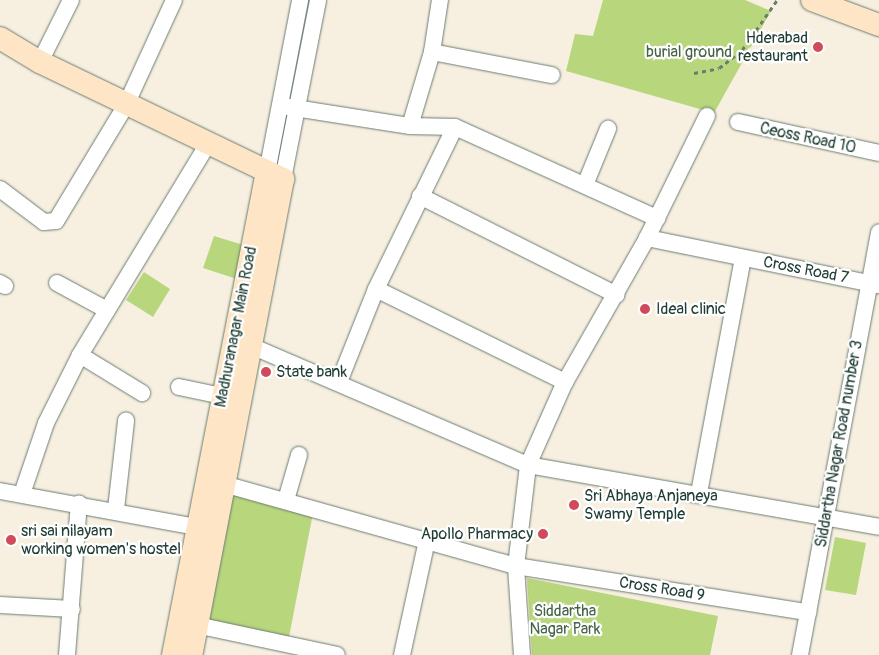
<!DOCTYPE html>
<style>
body{margin:0}
#map{position:relative;width:879px;height:655px;overflow:hidden;background:#f7f0e1;font-family:Pangolin,sans-serif}
div>[style]{position:absolute}
.green>*{inset:0;background:#b8d67c}
.path>*{height:2.5px;margin-top:-1.25px;transform-origin:0;background:repeating-linear-gradient(90deg,#6b7c71 0 4px,transparent 0 8px)}
.roads{filter:drop-shadow(0 0 1px #6b7c71) drop-shadow(0 0 1px #6b7c71)}
.street>*{height:16px;margin:-8px;padding:0 8px;transform-origin:8px;border-radius:8px;background:#fff}
.secondary>*{height:22px;margin:-11px;padding:0 11px;transform-origin:11px;border-radius:11px;background:#fde5c5}
.dots>*{width:14px;height:14px;translate:-50% -50%;box-sizing:border-box;border:2px solid #fff;border-radius:50%}
span{translate:-50% -50%;white-space:nowrap;text-align:center;line-height:1.15;-webkit-text-stroke:4.5px #fff;paint-order:stroke}
.poi-label{font-size:16px;color:#1f3d34}
.right{translate:-100% -50%;text-align:right}
.left{translate:0 -50%;text-align:left}
.park-label{font-size:16px;color:#456346}
.street-label{font-size:16px;color:#1f3d34}
</style>
<div id="map">
<div class="green">
<div style="clip-path:polygon(603px 0,745px 0,771px 11px,714px 113px,566px 71px,575px 34px,593px 36px)"></div>
<div style="clip-path:polygon(214px 236px,250px 247px,240px 280px,203px 268px)"></div>
<div style="clip-path:polygon(144px 272px,170px 289px,153px 317px,126px 300px)"></div>
<div style="clip-path:polygon(217px 488px,313px 513px,289px 637px,193px 617px)"></div>
<div style="clip-path:polygon(835px 537px,866px 543px,856px 595px,825px 590px)"></div>
<div style="clip-path:polygon(527px 578px,718px 616px,710px 655px,532px 655px)"></div>
</div>
<div class="path">
<div style="left:694px;top:73px;width:25px;rotate:-11deg"></div>
<div style="left:719px;top:68px;width:29px;rotate:-38deg"></div>
<div style="left:742px;top:50px;width:61px;rotate:-55deg"></div>
</div>
<div class="roads">
<div class="street">
<div style="left:432px;top:52px;width:122px;rotate:10.9deg"></div>
<div style="left:40px;top:62px;width:69px;rotate:-63.4deg"></div>
<div style="left:282px;top:106px;width:130px;rotate:8.9deg"></div>
<div style="left:410px;top:126px;width:45px;rotate:1.3deg"></div>
<div style="left:455px;top:127px;width:222px;rotate:24.3deg"></div>
<div style="left:738px;top:122px;width:144px;rotate:12.4deg"></div>
<div style="left:410px;top:126px;width:77px;rotate:-73.4deg"></div>
<div style="left:432px;top:52px;width:53px;rotate:-81.3deg"></div>
<div style="left:267px;top:172px;width:175px;rotate:-79.1deg"></div>
<div style="left:283px;top:179px;width:182px;rotate:-78.9deg"></div>
<div style="left:585px;top:185px;width:61px;rotate:-67.7deg"></div>
<div style="left:0;top:189px;width:55px;rotate:36.9deg"></div>
<div style="left:44px;top:222px;width:12px;rotate:-5deg"></div>
<div style="left:56px;top:221px;width:135px;rotate:-58.9deg"></div>
<div style="left:126px;top:105px;width:115px;rotate:-65.4deg"></div>
<div style="left:420px;top:196px;width:220px;rotate:26.7deg"></div>
<div style="left:647px;top:238px;width:237px;rotate:11.5deg"></div>
<div style="left:0;top:283px;width:6px;rotate:31deg"></div>
<div style="left:57px;top:283px;width:57px;rotate:28.4deg"></div>
<div style="left:376px;top:289px;width:211px;rotate:26.2deg"></div>
<div style="left:242px;top:342px;width:311px;rotate:23.3deg"></div>
<div style="left:528px;top:465px;width:356px;rotate:10deg"></div>
<div style="left:80px;top:355px;width:73px;rotate:31.5deg"></div>
<div style="left:339px;top:382px;width:100px;rotate:-68.3deg"></div>
<div style="left:376px;top:289px;width:180px;rotate:-64deg"></div>
<div style="left:179px;top:387px;width:44px;rotate:11.8deg"></div>
<div style="left:213px;top:481px;width:315px;rotate:15.7deg"></div>
<div style="left:516px;top:566px;width:296px;rotate:9deg"></div>
<div style="left:0;top:491px;width:210px;rotate:10.4deg"></div>
<div style="left:699px;top:493px;width:239px;rotate:-79.4deg"></div>
<div style="left:22px;top:494px;width:75px;rotate:-71.3deg"></div>
<div style="left:46px;top:423px;width:76px;rotate:-63.4deg"></div>
<div style="left:80px;top:355px;width:247px;rotate:-58.8deg"></div>
<div style="left:286px;top:500px;width:47px;rotate:-73.9deg"></div>
<div style="left:116px;top:509px;width:89px;rotate:-83.5deg"></div>
<div style="left:0;top:605px;width:72px;rotate:3.2deg"></div>
<div style="left:187px;top:623px;width:153px;rotate:12deg"></div>
<div style="left:67px;top:655px;width:152px;rotate:-85.5deg"></div>
<div style="left:402px;top:655px;width:118px;rotate:-77.7deg"></div>
<div style="left:522px;top:655px;width:89px;rotate:-93.9deg"></div>
<div style="left:516px;top:566px;width:102px;rotate:-83.2deg"></div>
<div style="left:528px;top:465px;width:91px;rotate:-66deg"></div>
<div style="left:565px;top:382px;width:166px;rotate:-60.3deg"></div>
<div style="left:647px;top:238px;width:136px;rotate:-63.8deg"></div>
<div style="left:800px;top:655px;width:430px;rotate:-79.4deg"></div>
</div>
<div class="secondary">
<div style="left:812px;top:0;width:72px;rotate:20.5deg"></div>
<div style="left:0;top:38px;width:47px;rotate:31deg"></div>
<div style="left:40px;top:62px;width:270px;rotate:25.7deg"></div>
<div style="left:283px;top:179px;width:485px;rotate:100.9deg"></div>
<div style="left:173px;top:655px;width:492px;rotate:-79deg"></div>
</div>
</div>
<div class="dots">
<div style="left:818px;top:47px;background:#d1495b"></div>
<div style="left:645px;top:309px;background:#d1495b"></div>
<div style="left:266px;top:372px;background:#d1495b"></div>
<div style="left:574px;top:505px;background:#d1495b"></div>
<div style="left:543px;top:534px;background:#d1495b"></div>
<div style="left:11px;top:540px;background:#d1495b"></div>
</div>
<div class="poi-label">
<span class="right" style="left:808px;top:47px">Hderabad<br>restaurant</span>
<span class="left" style="left:656px;top:309px">Ideal clinic</span>
<span class="left" style="left:276px;top:372px">State bank</span>
<span class="left" style="left:584px;top:505px">Sri Abhaya Anjaneya<br>Swamy Temple</span>
<span class="left" style="left:21px;top:540px">sri sai nilayam<br>working women's hostel</span>
<span class="right" style="left:533px;top:534px">Apollo Pharmacy</span>
</div>
<div class="park-label">
<span style="left:689px;top:52px">burial ground</span>
<span style="left:565px;top:620px">Siddartha<br>Nagar Park</span>
</div>
<div class="street-label">
<span style="left:808px;top:138px;rotate:12deg">Ceoss Road 10</span>
<span style="left:806px;top:270px;rotate:11deg">Cross Road 7</span>
<span style="left:236px;top:327px;rotate:-79deg">Madhuranagar Main Road</span>
<span style="left:839px;top:444px;rotate:-80deg">Siddartha Nagar Road number 3</span>
<span style="left:662px;top:589px;rotate:9deg">Cross Road 9</span>
</div>
</div>
